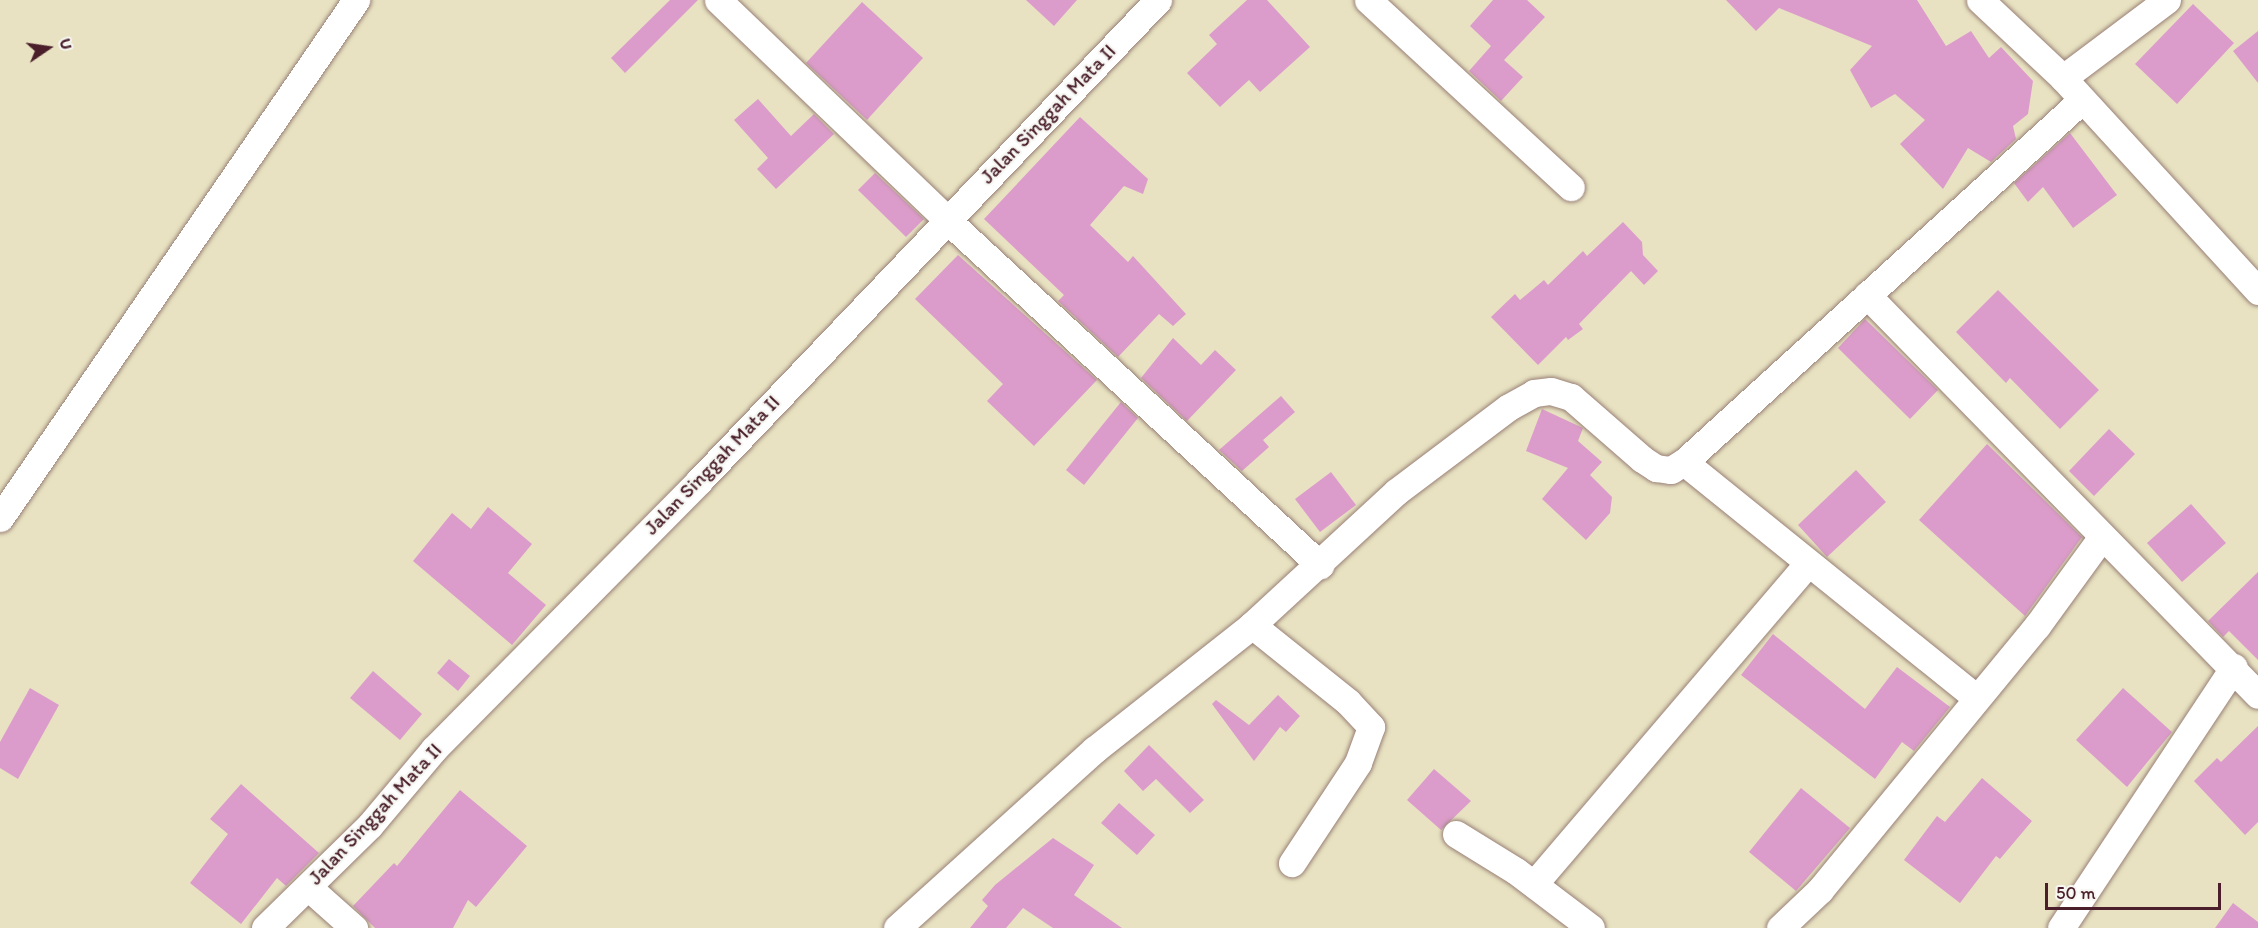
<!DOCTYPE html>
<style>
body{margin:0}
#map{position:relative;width:2258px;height:928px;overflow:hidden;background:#e8e2c2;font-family:Itim,sans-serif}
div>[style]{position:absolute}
.building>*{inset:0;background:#dc9ccb}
.roads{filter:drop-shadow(0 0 2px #998076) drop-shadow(0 0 2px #998076)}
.minor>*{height:27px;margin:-13.5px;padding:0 13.5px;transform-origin:13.5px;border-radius:13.5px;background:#fff}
span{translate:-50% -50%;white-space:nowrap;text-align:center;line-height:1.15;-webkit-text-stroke:4.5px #f6f6f2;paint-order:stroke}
.street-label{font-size:20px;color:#4a1f2b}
.north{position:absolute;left:18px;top:18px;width:60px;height:60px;-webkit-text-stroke:4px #f6f6f2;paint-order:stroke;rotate:77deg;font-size:16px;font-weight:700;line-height:24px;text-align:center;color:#4a1f2b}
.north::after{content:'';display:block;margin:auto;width:21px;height:27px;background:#4a1f2b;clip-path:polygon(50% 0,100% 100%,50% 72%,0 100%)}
.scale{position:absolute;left:2045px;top:883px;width:176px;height:27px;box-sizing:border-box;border:3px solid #4a1f2b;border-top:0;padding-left:8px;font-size:18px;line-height:21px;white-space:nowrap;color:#4a1f2b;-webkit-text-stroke:4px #f6f6f2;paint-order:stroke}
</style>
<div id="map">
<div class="building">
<div style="clip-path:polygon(670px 0,698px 0,625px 73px,611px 58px)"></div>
<div style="clip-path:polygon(1026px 0,1077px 0,1054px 26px)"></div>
<div style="clip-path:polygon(1247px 0,1267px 0,1310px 47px,1260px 92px,1249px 80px,1220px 107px,1187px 73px,1217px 44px,1209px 35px)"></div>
<div style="clip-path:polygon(1493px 0,1527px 0,1545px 17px,1504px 60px,1523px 77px,1501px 101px,1469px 71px,1491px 46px,1470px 26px)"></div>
<div style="clip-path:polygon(1726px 0,1917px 0,1946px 46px,1971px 31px,1989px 58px,2001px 47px,2033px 81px,2028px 114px,2013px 126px,2016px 139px,1991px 162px,1968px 148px,1943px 189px,1900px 144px,1925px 120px,1895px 94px,1871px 108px,1850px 70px,1872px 46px,1779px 8px,1756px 31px)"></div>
<div style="clip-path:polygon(862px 2px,923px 58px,867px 120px,806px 63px)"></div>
<div style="clip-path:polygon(2193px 4px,2234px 43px,2177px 104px,2135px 64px)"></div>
<div style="clip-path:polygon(2258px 31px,2258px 83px,2233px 51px)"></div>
<div style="clip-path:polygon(758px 99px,791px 136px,814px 114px,834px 134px,776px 189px,757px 169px,768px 158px,734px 120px)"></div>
<div style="clip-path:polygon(1080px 117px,1148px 179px,1143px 194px,1124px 186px,1090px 225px,1128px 262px,1133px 256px,1186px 314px,1173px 326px,1159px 314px,1118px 357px,1058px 301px,1064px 295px,984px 219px)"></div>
<div style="clip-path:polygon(2070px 133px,2117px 195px,2073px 228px,2043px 187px,2028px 202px,2014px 183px)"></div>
<div style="clip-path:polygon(875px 173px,924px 219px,906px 237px,858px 190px)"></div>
<div style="clip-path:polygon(1623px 222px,1642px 242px,1643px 255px,1658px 271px,1644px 285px,1631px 271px,1579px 324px,1583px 329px,1568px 340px,1566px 337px,1538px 365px,1491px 317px,1515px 294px,1520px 300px,1544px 280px,1548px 285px,1583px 251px,1587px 256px)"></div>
<div style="clip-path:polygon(958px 255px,1097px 380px,1034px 446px,987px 401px,1003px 384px,915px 299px)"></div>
<div style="clip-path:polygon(1998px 290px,2099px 390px,2060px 429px,2010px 378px,2006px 383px,1956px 332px)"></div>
<div style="clip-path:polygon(1865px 319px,1938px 390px,1910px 419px,1838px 348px)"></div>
<div style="clip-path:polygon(1173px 338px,1201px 365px,1215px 350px,1236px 370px,1187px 421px,1141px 378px)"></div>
<div style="clip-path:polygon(1281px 396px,1295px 412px,1263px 440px,1269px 447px,1242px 471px,1219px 450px)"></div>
<div style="clip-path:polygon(1121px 402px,1138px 418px,1084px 485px,1066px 470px)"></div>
<div style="clip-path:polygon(1542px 409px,1583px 428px,1578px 441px,1602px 462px,1590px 475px,1612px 497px,1610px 513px,1586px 540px,1542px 499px,1568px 468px,1526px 451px)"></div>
<div style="clip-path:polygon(2109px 429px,2135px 454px,2094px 496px,2069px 471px)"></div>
<div style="clip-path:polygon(1987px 444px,2082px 537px,2025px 616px,1919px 520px)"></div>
<div style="clip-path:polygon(1856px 470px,1886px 502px,1827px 557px,1798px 525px)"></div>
<div style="clip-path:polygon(1331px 472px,1356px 505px,1320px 532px,1295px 499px)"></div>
<div style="clip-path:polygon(2191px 504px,2226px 543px,2182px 582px,2147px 543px)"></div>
<div style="clip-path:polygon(488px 507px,532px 544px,508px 573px,546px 605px,512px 645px,413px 561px,452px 513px,471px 529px)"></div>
<div style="clip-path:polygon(2258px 572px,2258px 660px,2229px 631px,2223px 637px,2208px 621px)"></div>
<div style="clip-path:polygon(1773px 634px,1865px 709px,1897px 667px,1950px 707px,1914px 751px,1902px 742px,1875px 779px,1741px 675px)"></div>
<div style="clip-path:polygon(449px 659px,470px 676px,458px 691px,437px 673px)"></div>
<div style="clip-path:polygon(373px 671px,422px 714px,400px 740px,350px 698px)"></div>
<div style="clip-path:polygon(30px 688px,59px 705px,18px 779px,0 768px,0 742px)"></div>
<div style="clip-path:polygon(2123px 688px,2172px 732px,2127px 787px,2076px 740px)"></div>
<div style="clip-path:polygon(1278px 695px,1300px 716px,1286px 732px,1280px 727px,1254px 761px,1212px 704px,1216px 700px,1249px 725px)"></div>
<div style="clip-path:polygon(2258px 726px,2258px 822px,2245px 835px,2194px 781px,2217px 758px,2221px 762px)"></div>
<div style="clip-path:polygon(1149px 745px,1204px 800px,1190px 813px,1156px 779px,1143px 791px,1124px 771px)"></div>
<div style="clip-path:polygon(1434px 769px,1471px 801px,1441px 830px,1407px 800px)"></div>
<div style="clip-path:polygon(1982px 778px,2032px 821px,2000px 859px,1996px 856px,1960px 903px,1904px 860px,1937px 816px,1945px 822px)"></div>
<div style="clip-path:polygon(241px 784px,319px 853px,286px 886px,277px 878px,241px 924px,190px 883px,228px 834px,210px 819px)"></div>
<div style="clip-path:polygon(1801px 788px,1850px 828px,1796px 891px,1749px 852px)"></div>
<div style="clip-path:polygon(460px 790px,527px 846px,476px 907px,468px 900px,453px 928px,375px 928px,353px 906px,394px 863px,397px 866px)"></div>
<div style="clip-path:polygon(1119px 803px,1155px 835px,1137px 855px,1101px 823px)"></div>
<div style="clip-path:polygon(1053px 838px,1094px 865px,1074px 895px,1122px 928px,1053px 928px,1023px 908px,1006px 928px,970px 928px,988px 906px,982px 900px,995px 885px)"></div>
<div style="clip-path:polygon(2233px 903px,2258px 922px,2258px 928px,2215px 928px)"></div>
</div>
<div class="roads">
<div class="minor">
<div style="left:718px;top:0;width:316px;rotate:43.8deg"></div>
<div style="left:946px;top:219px;width:510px;rotate:42.77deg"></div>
<div style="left:1368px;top:0;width:276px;rotate:42.7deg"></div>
<div style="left:1980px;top:0;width:114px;rotate:43.2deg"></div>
<div style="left:2063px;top:78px;width:289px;rotate:47.5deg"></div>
<div style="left:2063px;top:78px;width:130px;rotate:-36.9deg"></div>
<div style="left:1867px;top:295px;width:559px;rotate:45.65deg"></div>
<div style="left:1684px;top:462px;width:374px;rotate:38.9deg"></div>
<div style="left:0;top:518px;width:629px;rotate:-55.5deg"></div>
<div style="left:1252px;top:625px;width:123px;rotate:38.7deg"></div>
<div style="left:1348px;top:702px;width:34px;rotate:47deg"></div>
<div style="left:1371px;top:727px;width:38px;rotate:110deg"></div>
<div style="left:1358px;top:763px;width:120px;rotate:123.4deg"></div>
<div style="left:1456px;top:834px;width:70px;rotate:31.7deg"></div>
<div style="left:1516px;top:871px;width:94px;rotate:37.2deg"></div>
<div style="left:1534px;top:884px;width:419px;rotate:-49.5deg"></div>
<div style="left:308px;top:887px;width:62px;rotate:41.7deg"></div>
<div style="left:265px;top:928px;width:147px;rotate:-44.4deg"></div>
<div style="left:370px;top:825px;width:99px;rotate:-49.9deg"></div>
<div style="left:434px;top:749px;width:377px;rotate:-45.3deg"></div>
<div style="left:699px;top:481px;width:665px;rotate:-46.34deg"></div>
<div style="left:897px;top:928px;width:266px;rotate:-42.1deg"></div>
<div style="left:1094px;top:750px;width:201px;rotate:-38.3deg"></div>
<div style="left:1252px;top:625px;width:196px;rotate:-42.7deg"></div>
<div style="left:1396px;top:492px;width:141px;rotate:-37deg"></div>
<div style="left:1509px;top:407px;width:29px;rotate:-29deg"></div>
<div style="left:1534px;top:393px;width:17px;rotate:-7deg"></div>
<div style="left:1551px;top:391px;width:21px;rotate:17deg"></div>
<div style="left:1571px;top:397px;width:94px;rotate:41.1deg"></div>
<div style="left:1642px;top:459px;width:17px;rotate:33deg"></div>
<div style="left:1656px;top:468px;width:15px;rotate:8deg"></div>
<div style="left:1671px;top:470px;width:15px;rotate:-32deg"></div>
<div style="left:1684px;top:462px;width:538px;rotate:-42.29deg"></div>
<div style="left:1780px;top:928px;width:55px;rotate:-43.5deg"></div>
<div style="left:1820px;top:890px;width:342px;rotate:-50.6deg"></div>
<div style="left:2037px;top:626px;width:109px;rotate:-54deg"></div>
<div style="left:2061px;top:928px;width:313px;rotate:-56.5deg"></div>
</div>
</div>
<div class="street-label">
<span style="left:1048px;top:114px;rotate:-46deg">Jalan Singgah Mata II</span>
<span style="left:712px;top:465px;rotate:-46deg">Jalan Singgah Mata II</span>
<span style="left:375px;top:814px;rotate:-47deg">Jalan Singgah Mata II</span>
</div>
<div class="north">U</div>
<div class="scale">50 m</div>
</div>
